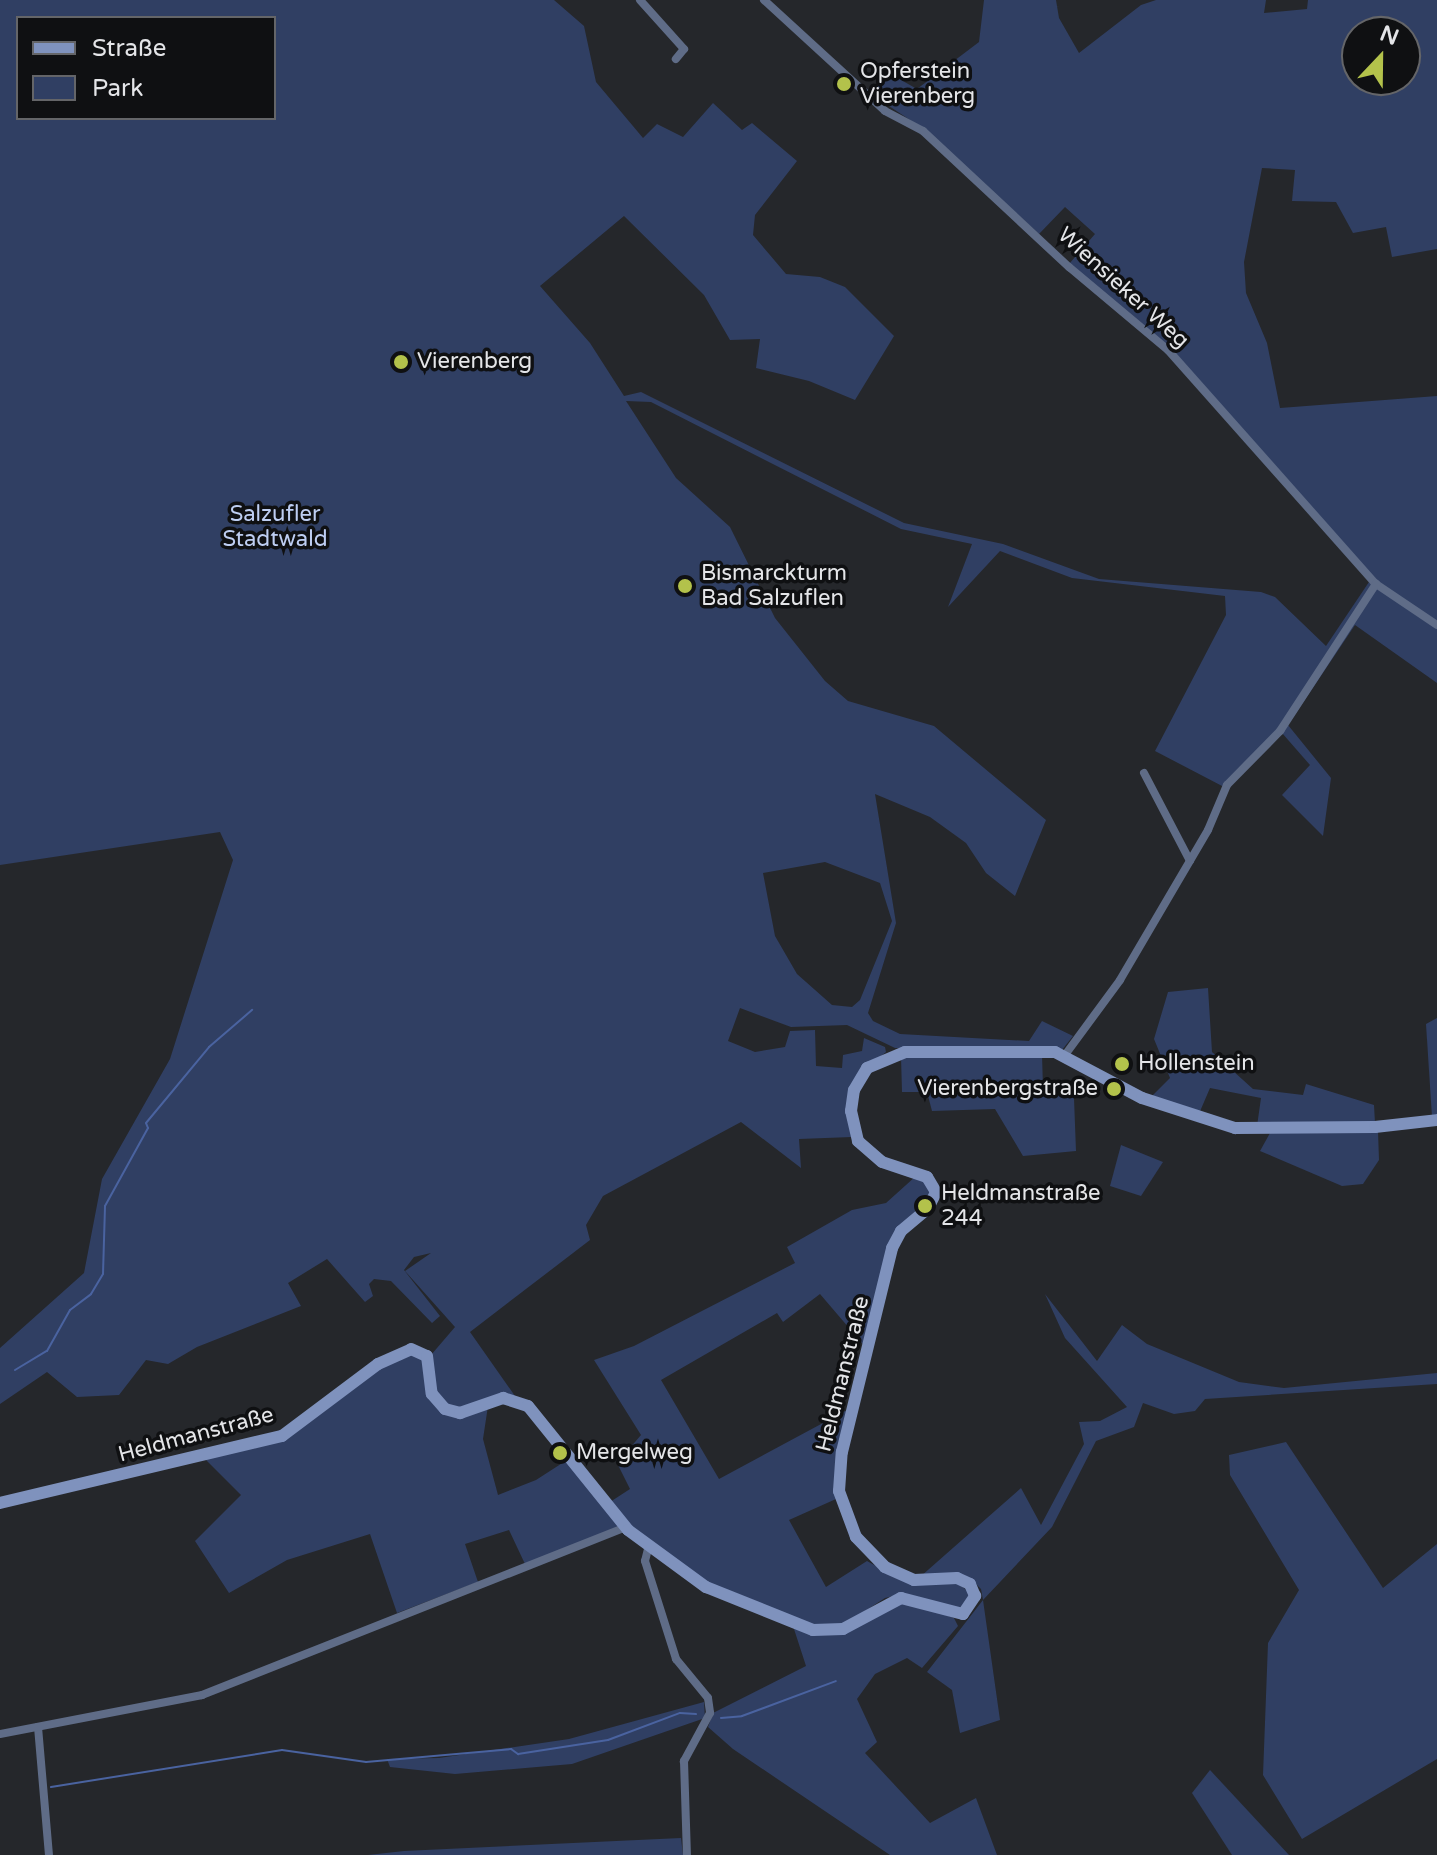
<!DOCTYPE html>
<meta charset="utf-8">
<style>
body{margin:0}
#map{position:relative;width:1437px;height:1855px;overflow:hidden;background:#25272b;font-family:"Varela Round",sans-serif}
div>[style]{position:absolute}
.green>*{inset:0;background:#303f63}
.stream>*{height:2px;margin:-1px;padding:0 1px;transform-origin:1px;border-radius:1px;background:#4a63a0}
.minor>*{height:8px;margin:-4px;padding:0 4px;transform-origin:4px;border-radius:4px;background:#5f6c87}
.secondary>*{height:12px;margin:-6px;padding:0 6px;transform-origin:6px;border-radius:6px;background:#7f92bd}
.dots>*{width:22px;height:22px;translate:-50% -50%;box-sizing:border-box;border:4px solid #0f1012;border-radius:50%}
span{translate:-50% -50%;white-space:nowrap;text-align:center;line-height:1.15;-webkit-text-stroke:7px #0f1012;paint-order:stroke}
.poi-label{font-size:22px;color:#e4e5e8}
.left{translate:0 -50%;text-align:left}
.right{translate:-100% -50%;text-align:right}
.street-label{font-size:22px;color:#e4e5e8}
.park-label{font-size:22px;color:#becef2}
.legend{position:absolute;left:16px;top:16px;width:260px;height:104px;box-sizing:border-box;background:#0f1012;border:2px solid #646568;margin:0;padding:10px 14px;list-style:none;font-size:24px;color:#e4e5e8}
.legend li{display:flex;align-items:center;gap:16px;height:40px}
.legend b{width:40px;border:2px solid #646568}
.north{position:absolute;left:1341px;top:16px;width:80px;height:80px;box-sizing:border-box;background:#0f1012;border:2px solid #646568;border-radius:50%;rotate:22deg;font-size:22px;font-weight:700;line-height:32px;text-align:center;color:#e4e5e8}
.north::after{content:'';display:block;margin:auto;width:28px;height:36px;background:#b3c24b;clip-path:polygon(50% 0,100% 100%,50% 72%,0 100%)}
</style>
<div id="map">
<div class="green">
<div style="clip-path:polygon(evenodd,0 0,554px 0,584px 26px,596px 82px,643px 138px,657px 124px,683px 137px,713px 103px,742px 130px,752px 123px,797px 161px,755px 215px,753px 235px,786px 274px,820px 277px,845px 287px,894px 336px,855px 400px,809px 381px,756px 368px,760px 339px,730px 340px,704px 295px,624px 216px,540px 286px,590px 343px,624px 396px,641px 392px,904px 523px,1003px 544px,1099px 579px,1261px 592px,1275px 597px,1326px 646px,1369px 582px,1437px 628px,1437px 683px,1355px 625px,1288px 725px,1331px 778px,1323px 836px,1282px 795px,1310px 765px,1282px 733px,1224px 787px,1155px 751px,1226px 615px,1225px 596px,1072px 578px,1000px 551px,948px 607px,972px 544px,901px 529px,651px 402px,626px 401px,676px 478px,730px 527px,775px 618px,825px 681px,848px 701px,934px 726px,1046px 820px,1015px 896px,986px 873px,966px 843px,930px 817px,875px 794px,896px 923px,868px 1013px,873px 1021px,900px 1034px,1029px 1041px,1042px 1021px,1073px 1036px,1062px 1050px,895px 1048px,847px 1025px,791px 1027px,740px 1008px,728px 1041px,755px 1052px,785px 1047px,790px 1031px,815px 1030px,816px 1066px,842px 1068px,843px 1055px,862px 1051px,864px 1038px,885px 1047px,886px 1052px,857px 1076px,852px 1137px,799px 1139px,801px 1168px,741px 1122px,603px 1196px,586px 1225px,590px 1240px,470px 1332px,515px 1396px,460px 1410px,446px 1407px,434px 1394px,431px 1355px,455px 1327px,405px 1271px,431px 1253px,414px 1257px,404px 1270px,440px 1316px,432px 1323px,391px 1281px,374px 1279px,369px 1284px,373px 1296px,365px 1302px,327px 1259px,288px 1283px,301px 1306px,197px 1347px,168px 1364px,146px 1360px,119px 1395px,77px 1397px,47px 1372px,0 1404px,0 1348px,84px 1273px,102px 1179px,170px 1059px,233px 860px,220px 832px,0 865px,0 0,18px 18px,274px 18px,274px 118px,18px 118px,18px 18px,0 0,825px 862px,880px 883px,892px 921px,860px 1000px,852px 1007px,832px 1005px,797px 974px,775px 936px,763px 873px,825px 862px)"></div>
<div style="clip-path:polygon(evenodd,984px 0,1056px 0,1059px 18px,1079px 53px,1141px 5px,1156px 0,1266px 0,1264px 13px,1307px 9px,1308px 0,1437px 0,1437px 249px,1392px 257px,1386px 227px,1353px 233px,1336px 202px,1292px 201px,1295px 170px,1262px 168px,1244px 262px,1246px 293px,1267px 343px,1280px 408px,1437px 396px,1437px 621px,1377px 582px,1170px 349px,1069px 264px,1095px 234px,1065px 207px,1039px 234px,925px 130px,868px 92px,894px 76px,917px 89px,979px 42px,984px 0,1357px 32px,1405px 32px,1405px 80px,1357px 80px,1357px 32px)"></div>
<div style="clip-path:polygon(1208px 988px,1212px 1052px,1253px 1089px,1303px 1095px,1306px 1084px,1374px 1105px,1375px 1123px,1257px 1126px,1261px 1098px,1210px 1088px,1198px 1116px,1150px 1098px,1170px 1078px,1154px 1039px,1168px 992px)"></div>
<div style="clip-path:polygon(1437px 1018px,1437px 1116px,1432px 1117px,1426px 1024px)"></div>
<div style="clip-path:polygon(1042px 1054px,1043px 1088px,1074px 1098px,1076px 1151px,1023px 1156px,995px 1109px,932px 1111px,927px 1092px,902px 1092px,901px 1057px)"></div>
<div style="clip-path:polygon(1378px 1131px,1379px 1160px,1363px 1184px,1342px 1186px,1260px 1151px,1270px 1133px)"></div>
<div style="clip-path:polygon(1121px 1145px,1163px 1162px,1141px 1196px,1110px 1186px)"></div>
<div style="clip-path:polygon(916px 1176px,924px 1179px,932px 1197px,899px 1230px,867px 1349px,820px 1294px,783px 1322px,777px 1313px,661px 1380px,719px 1479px,849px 1409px,836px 1499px,789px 1520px,826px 1587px,867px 1561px,901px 1580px,956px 1581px,972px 1595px,961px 1610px,902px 1594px,885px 1598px,842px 1626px,813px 1627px,707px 1583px,635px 1531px,610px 1502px,630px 1489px,617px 1463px,641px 1435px,594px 1360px,634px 1346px,795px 1263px,787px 1247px,852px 1210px,886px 1203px)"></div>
<div style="clip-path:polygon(1045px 1294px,1097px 1361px,1122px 1325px,1147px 1344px,1239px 1382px,1284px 1388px,1437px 1373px,1437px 1384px,1205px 1399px,1195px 1411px,1174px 1414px,1143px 1403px,1134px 1427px,1096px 1441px,1052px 1527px,983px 1600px,1000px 1720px,960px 1733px,952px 1690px,927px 1672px,983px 1600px,981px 1589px,972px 1580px,920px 1577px,1021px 1488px,1041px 1525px,1084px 1444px,1079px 1422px,1100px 1421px,1127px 1407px,1065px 1338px)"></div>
<div style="clip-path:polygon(400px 1353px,420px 1354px,445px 1412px,488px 1406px,483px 1439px,498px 1495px,536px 1480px,567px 1460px,620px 1526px,525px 1564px,509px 1530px,465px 1544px,478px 1582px,397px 1613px,370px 1534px,287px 1560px,229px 1593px,195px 1541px,241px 1495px,205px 1459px,284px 1437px)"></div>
<div style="clip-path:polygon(1286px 1442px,1383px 1588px,1437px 1544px,1437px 1759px,1302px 1839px,1263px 1775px,1268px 1643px,1299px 1590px,1230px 1475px,1229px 1455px)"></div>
<div style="clip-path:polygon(888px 1603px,912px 1603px,954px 1618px,958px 1626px,922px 1668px,907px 1658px,875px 1674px,857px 1699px,877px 1742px,865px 1753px,930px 1823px,976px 1798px,997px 1855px,890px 1855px,733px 1749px,708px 1727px,713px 1713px,806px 1666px,794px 1629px,844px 1632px)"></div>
<div style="clip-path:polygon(704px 1702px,705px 1718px,572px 1764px,455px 1774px,390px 1767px,387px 1759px,439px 1758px,569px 1739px)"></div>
<div style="clip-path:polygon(1210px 1770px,1289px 1855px,1232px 1855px,1192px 1793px)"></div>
<div style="clip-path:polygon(681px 1838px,683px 1855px,368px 1855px,404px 1851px)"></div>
</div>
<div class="stream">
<div style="left:15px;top:1370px;width:37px;rotate:-31deg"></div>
<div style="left:47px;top:1351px;width:47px;rotate:-60.7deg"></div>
<div style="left:70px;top:1310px;width:26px;rotate:-37deg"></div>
<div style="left:91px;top:1294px;width:23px;rotate:-59deg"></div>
<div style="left:103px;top:1274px;width:68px;rotate:-88.3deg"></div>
<div style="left:105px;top:1206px;width:89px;rotate:-61.1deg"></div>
<div style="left:148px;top:1128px;width:5px;rotate:-112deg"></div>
<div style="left:146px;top:1123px;width:99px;rotate:-50.3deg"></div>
<div style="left:209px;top:1047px;width:57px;rotate:-40.7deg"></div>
<div style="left:721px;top:1718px;width:21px;rotate:-5deg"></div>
<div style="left:742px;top:1716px;width:100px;rotate:-20.4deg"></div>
<div style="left:51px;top:1787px;width:234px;rotate:-9.1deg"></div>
<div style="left:282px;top:1750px;width:85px;rotate:8.1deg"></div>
<div style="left:366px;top:1762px;width:146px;rotate:-5.1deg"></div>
<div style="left:511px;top:1749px;width:9px;rotate:36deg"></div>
<div style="left:518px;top:1754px;width:91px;rotate:-8.8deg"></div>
<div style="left:608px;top:1740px;width:77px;rotate:-20.6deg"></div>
<div style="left:680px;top:1713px;width:16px;rotate:4deg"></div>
</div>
<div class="minor">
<div style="left:640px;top:0;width:66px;rotate:48.1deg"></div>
<div style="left:684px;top:49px;width:13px;rotate:129deg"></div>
<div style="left:764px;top:0;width:164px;rotate:42.5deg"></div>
<div style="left:885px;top:111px;width:43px;rotate:27.8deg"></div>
<div style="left:923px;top:131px;width:200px;rotate:43deg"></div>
<div style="left:1069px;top:267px;width:129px;rotate:40deg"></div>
<div style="left:1168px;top:350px;width:313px;rotate:48.4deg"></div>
<div style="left:1376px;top:584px;width:73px;rotate:33.9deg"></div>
<div style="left:1144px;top:773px;width:99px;rotate:62.4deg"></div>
<div style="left:1065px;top:1055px;width:93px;rotate:-53.7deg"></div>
<div style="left:1120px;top:980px;width:174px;rotate:-59.6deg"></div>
<div style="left:1208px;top:830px;width:49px;rotate:-67.1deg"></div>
<div style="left:1227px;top:785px;width:76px;rotate:-45.5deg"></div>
<div style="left:1280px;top:731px;width:176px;rotate:-56.9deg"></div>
<div style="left:648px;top:1549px;width:12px;rotate:104deg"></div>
<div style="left:645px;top:1561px;width:103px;rotate:72.4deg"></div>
<div style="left:676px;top:1659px;width:50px;rotate:50.6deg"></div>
<div style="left:708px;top:1698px;width:15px;rotate:82deg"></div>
<div style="left:710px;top:1713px;width:55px;rotate:118.4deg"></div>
<div style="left:684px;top:1761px;width:94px;rotate:88.2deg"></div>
<div style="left:38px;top:1727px;width:128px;rotate:85.1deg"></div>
<div style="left:0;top:1734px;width:206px;rotate:-10.9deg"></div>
<div style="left:202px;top:1695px;width:456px;rotate:-21.6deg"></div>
</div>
<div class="secondary">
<div style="left:0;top:1503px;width:290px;rotate:-13.4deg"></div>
<div style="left:282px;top:1436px;width:120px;rotate:-36.9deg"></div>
<div style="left:378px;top:1364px;width:36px;rotate:-24deg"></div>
<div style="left:411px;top:1349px;width:17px;rotate:24deg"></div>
<div style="left:427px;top:1356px;width:38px;rotate:83deg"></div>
<div style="left:432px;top:1394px;width:20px;rotate:49deg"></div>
<div style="left:445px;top:1409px;width:16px;rotate:15deg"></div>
<div style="left:460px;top:1413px;width:46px;rotate:-19.2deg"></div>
<div style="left:503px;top:1398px;width:26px;rotate:18deg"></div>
<div style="left:528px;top:1406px;width:159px;rotate:51.1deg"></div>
<div style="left:628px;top:1530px;width:97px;rotate:36.2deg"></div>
<div style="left:706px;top:1587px;width:115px;rotate:21.9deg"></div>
<div style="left:813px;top:1630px;width:30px;rotate:-2deg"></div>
<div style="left:843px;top:1629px;width:66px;rotate:-28.1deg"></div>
<div style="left:901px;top:1598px;width:64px;rotate:14.5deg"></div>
<div style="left:963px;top:1614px;width:22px;rotate:-56deg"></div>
<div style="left:975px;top:1596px;width:13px;rotate:-113deg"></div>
<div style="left:970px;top:1584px;width:14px;rotate:-155deg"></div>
<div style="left:957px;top:1578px;width:43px;rotate:177.3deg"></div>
<div style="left:914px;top:1580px;width:32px;rotate:-156deg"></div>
<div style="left:885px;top:1567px;width:42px;rotate:-134deg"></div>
<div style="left:856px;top:1537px;width:49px;rotate:-110.3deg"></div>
<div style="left:839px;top:1491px;width:39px;rotate:-86deg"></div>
<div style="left:842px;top:1452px;width:210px;rotate:-76.2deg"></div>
<div style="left:892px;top:1248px;width:19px;rotate:-62deg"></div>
<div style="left:901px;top:1231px;width:35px;rotate:-40deg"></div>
<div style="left:928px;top:1208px;width:18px;rotate:-63deg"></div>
<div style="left:936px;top:1192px;width:17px;rotate:-121deg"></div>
<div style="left:927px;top:1177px;width:47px;rotate:-161.6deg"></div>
<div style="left:882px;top:1162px;width:32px;rotate:-139deg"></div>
<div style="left:858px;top:1141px;width:31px;rotate:-103deg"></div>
<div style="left:851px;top:1111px;width:21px;rotate:-82deg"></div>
<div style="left:854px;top:1090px;width:26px;rotate:-59deg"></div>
<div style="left:867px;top:1068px;width:41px;rotate:-22.8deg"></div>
<div style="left:905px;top:1052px;width:150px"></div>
<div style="left:1055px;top:1052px;width:98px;rotate:27.9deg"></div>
<div style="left:1142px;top:1098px;width:98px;rotate:17.9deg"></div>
<div style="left:1235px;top:1128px;width:140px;rotate:-0.4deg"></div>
<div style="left:1375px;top:1127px;width:62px;rotate:-6.4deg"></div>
</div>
<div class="dots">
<div style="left:844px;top:84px;background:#b3c24b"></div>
<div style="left:401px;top:362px;background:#b3c24b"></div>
<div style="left:685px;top:586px;background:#b3c24b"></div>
<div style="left:1122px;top:1064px;background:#b3c24b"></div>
<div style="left:1114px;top:1089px;background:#b3c24b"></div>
<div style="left:925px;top:1206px;background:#b3c24b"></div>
<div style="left:560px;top:1453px;background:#b3c24b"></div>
</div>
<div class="poi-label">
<span class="left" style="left:860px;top:84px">Opferstein<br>Vierenberg</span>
<span class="left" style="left:417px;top:362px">Vierenberg</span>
<span class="left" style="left:701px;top:586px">Bismarckturm<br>Bad Salzuflen</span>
<span class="left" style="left:1138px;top:1064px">Hollenstein</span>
<span class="right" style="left:1098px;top:1089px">Vierenbergstraße</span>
<span class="left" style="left:941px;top:1206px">Heldmanstraße<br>244</span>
<span class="left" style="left:576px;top:1453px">Mergelweg</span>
</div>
<div class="street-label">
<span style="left:1123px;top:288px;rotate:42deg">Wiensieker Weg</span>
<span style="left:843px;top:1374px;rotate:-76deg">Heldmanstraße</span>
<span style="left:196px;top:1435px;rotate:-15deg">Heldmanstraße</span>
</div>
<div class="park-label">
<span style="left:275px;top:527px">Salzufler<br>Stadtwald</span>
</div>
<ul class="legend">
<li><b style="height:10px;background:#7f92bd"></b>Straße</li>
<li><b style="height:22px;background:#303f63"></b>Park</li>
</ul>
<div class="north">N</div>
</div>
